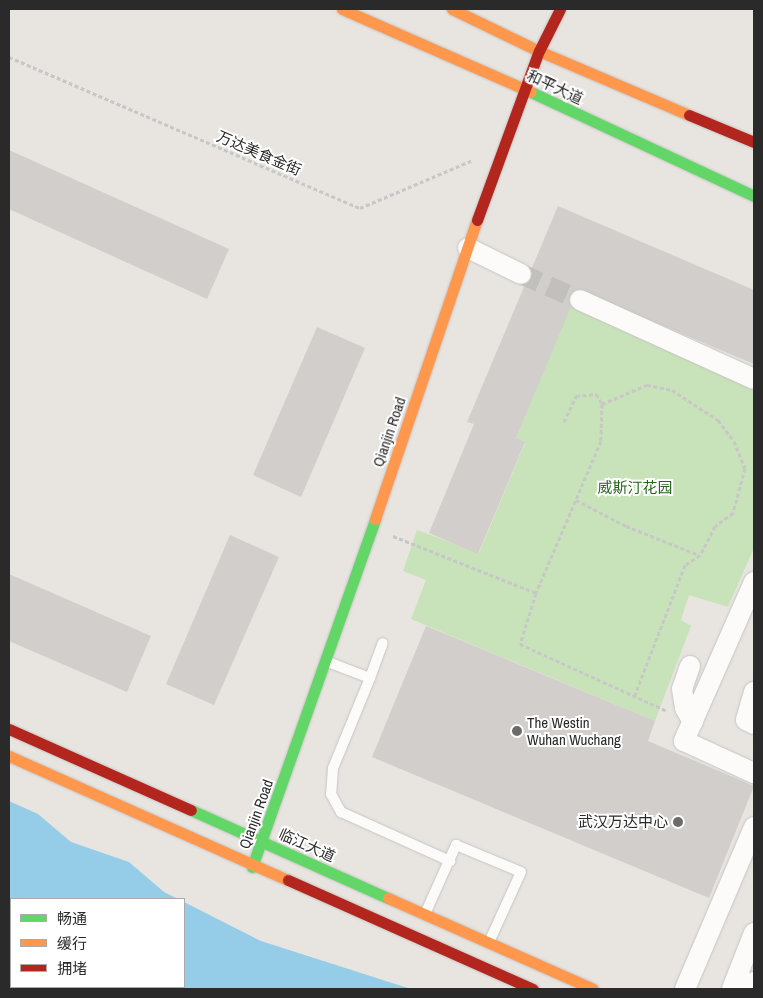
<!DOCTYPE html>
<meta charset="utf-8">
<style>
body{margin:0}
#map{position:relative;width:763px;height:998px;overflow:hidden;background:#e8e5e0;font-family:"Archivo Narrow","Noto Sans SC",sans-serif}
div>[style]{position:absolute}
.green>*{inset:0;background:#c8e3b9}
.water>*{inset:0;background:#95cde8}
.building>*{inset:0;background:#d1cecb}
.street-tunnel>*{height:20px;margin-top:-10px;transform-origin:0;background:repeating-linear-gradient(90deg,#c2c0bc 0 20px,transparent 0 30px)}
.path>*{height:3px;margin-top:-1.5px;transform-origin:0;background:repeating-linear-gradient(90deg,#c8c7c7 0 4px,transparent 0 6.5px)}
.roads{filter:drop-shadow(0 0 1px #c6c4c5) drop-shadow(0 0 1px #c6c4c5)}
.lane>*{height:10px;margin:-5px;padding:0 5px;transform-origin:5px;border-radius:5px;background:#fcfbfa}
.street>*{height:20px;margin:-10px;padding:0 10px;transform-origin:10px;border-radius:10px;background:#fcfbfa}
.fast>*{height:11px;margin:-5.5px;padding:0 5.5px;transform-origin:5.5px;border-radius:5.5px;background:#63d668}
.slow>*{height:11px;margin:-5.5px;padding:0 5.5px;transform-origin:5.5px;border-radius:5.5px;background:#ff974d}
.jam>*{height:11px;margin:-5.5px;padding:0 5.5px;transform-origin:5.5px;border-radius:5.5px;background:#b3261e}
.dots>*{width:14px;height:14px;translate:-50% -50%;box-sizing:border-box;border:2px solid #fff;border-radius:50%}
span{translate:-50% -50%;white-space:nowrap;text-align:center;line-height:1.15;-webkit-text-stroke:4px #fff;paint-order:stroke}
.street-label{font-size:15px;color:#2a2a2a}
.park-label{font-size:15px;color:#26641c}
.poi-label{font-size:15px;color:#2a2a2a}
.left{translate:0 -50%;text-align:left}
.right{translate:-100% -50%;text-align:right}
.frame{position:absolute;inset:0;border:10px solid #2a2a2a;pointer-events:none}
.legend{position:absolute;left:10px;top:898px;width:175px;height:90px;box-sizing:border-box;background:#fff;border:1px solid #aaa;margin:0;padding:6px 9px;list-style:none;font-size:15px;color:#2a2a2a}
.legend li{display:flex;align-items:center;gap:10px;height:25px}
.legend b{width:25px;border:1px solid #aaa}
</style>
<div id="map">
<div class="green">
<div style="clip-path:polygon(571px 303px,754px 387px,754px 548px,728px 607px,689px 595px,681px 620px,691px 626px,655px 721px,411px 619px,426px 580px,403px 571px,417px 530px,479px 553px,525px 443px,516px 438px)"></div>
</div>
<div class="water">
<div style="clip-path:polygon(9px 801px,38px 814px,71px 842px,129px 862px,164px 892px,178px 899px,11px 899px,11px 987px,184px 987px,184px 902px,261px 941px,411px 989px,9px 989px)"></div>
</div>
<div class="building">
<div style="clip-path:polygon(9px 150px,229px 249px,207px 299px,9px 209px)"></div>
<div style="clip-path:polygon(558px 206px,754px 290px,754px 364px,578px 290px,516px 438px,525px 442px,478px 554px,429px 533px,474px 424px,467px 422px)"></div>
<div style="clip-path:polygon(317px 327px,365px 348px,301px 497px,253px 475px)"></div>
<div style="clip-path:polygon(230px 535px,279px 557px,214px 705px,166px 684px)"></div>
<div style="clip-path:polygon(9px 574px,151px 636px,127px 692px,9px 641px)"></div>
<div style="clip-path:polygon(426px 626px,655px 721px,648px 741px,754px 786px,709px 898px,372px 757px)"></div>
</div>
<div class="street-tunnel">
<div style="left:521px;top:274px;width:64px;rotate:23.8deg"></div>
</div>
<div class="path">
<div style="left:9px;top:57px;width:382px;rotate:23.3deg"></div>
<div style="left:360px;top:208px;width:123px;rotate:-23deg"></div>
<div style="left:602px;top:404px;width:49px;rotate:-22.9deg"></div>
<div style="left:647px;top:385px;width:25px;rotate:11deg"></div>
<div style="left:672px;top:390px;width:55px;rotate:33.1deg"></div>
<div style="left:718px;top:420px;width:26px;rotate:53deg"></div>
<div style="left:734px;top:441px;width:29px;rotate:68deg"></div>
<div style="left:745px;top:468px;width:47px;rotate:104.9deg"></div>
<div style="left:733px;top:513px;width:22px;rotate:144deg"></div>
<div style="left:715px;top:526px;width:33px;rotate:117deg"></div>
<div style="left:700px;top:555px;width:18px;rotate:146deg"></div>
<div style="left:685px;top:565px;width:142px;rotate:111.1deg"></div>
<div style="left:564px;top:422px;width:29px;rotate:-65deg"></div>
<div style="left:576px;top:396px;width:20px;rotate:-6deg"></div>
<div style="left:596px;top:394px;width:12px;rotate:59deg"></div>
<div style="left:602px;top:404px;width:37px;rotate:92deg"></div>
<div style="left:601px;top:441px;width:165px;rotate:113.2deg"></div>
<div style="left:536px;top:593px;width:53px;rotate:107.4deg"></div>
<div style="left:520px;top:644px;width:162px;rotate:24.5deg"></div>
<div style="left:576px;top:500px;width:56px;rotate:27.5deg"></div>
<div style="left:626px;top:526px;width:79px;rotate:21.7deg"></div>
<div style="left:393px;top:536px;width:154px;rotate:21.7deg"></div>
</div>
<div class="roads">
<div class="lane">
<div style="left:328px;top:662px;width:45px;rotate:20.9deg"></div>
<div style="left:370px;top:678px;width:97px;rotate:112.3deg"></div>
<div style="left:333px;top:768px;width:26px;rotate:94deg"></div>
<div style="left:331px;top:794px;width:21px;rotate:61deg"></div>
<div style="left:341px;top:812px;width:120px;rotate:24.2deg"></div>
<div style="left:370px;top:678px;width:37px;rotate:-70deg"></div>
<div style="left:425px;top:914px;width:76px;rotate:-65.8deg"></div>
<div style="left:456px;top:845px;width:70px;rotate:22.6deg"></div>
<div style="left:521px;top:872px;width:75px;rotate:114.5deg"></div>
</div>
<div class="street">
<div style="left:468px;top:248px;width:59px;rotate:26.1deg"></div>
<div style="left:580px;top:300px;width:191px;rotate:24.4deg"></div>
<div style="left:754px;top:582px;width:174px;rotate:113.8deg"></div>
<div style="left:684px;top:741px;width:77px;rotate:24.6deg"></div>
<div style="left:690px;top:666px;width:24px;rotate:109deg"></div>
<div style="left:682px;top:689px;width:19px;rotate:81deg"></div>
<div style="left:685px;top:708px;width:16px;rotate:60deg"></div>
<div style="left:754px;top:692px;width:29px;rotate:106deg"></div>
<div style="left:746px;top:720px;width:9px;rotate:27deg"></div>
<div style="left:685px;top:989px;width:176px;rotate:-66.9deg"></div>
<div style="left:732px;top:989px;width:60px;rotate:-68.6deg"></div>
<div style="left:742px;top:989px;width:14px;rotate:-30deg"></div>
</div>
<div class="fast">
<div style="left:531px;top:92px;width:246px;rotate:25deg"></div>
<div style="left:191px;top:810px;width:216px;rotate:24.1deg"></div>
<div style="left:252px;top:867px;width:369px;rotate:-70.5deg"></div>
</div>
<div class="slow">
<div style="left:342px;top:9px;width:206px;rotate:23.7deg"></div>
<div style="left:452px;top:9px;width:97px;rotate:25.8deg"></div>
<div style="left:539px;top:51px;width:163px;rotate:23.1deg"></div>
<div style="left:375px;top:519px;width:316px;rotate:-71.2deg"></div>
<div style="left:9px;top:756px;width:305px;rotate:24deg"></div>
<div style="left:388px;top:898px;width:224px;rotate:23.9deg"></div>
</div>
<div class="jam">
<div style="left:689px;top:115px;width:70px;rotate:22.6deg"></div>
<div style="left:477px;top:220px;width:180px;rotate:-69.9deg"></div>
<div style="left:539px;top:51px;width:47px;rotate:-63.4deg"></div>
<div style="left:9px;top:729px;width:199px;rotate:24deg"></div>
<div style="left:288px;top:880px;width:268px;rotate:24deg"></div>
</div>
</div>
<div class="dots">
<div style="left:517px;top:731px;background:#6c6b6a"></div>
<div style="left:678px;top:822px;background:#6c6b6a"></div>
</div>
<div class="street-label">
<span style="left:555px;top:87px;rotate:25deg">和平大道</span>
<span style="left:259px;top:153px;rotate:23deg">万达美食金街</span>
<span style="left:389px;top:432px;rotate:-71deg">Qianjin Road</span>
<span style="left:256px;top:814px;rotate:-70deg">Qianjin Road</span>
<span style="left:307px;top:845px;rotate:24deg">临江大道</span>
</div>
<div class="park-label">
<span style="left:635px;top:488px">威斯汀花园</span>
</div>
<div class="poi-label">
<span class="left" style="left:527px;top:731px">The Westin<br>Wuhan Wuchang</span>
<span class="right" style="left:668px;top:822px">武汉万达中心</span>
</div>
<div class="frame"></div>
<ul class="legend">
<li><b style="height:6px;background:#63d668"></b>畅通</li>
<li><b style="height:6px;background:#ff974d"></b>缓行</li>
<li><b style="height:6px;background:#b3261e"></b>拥堵</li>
</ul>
</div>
